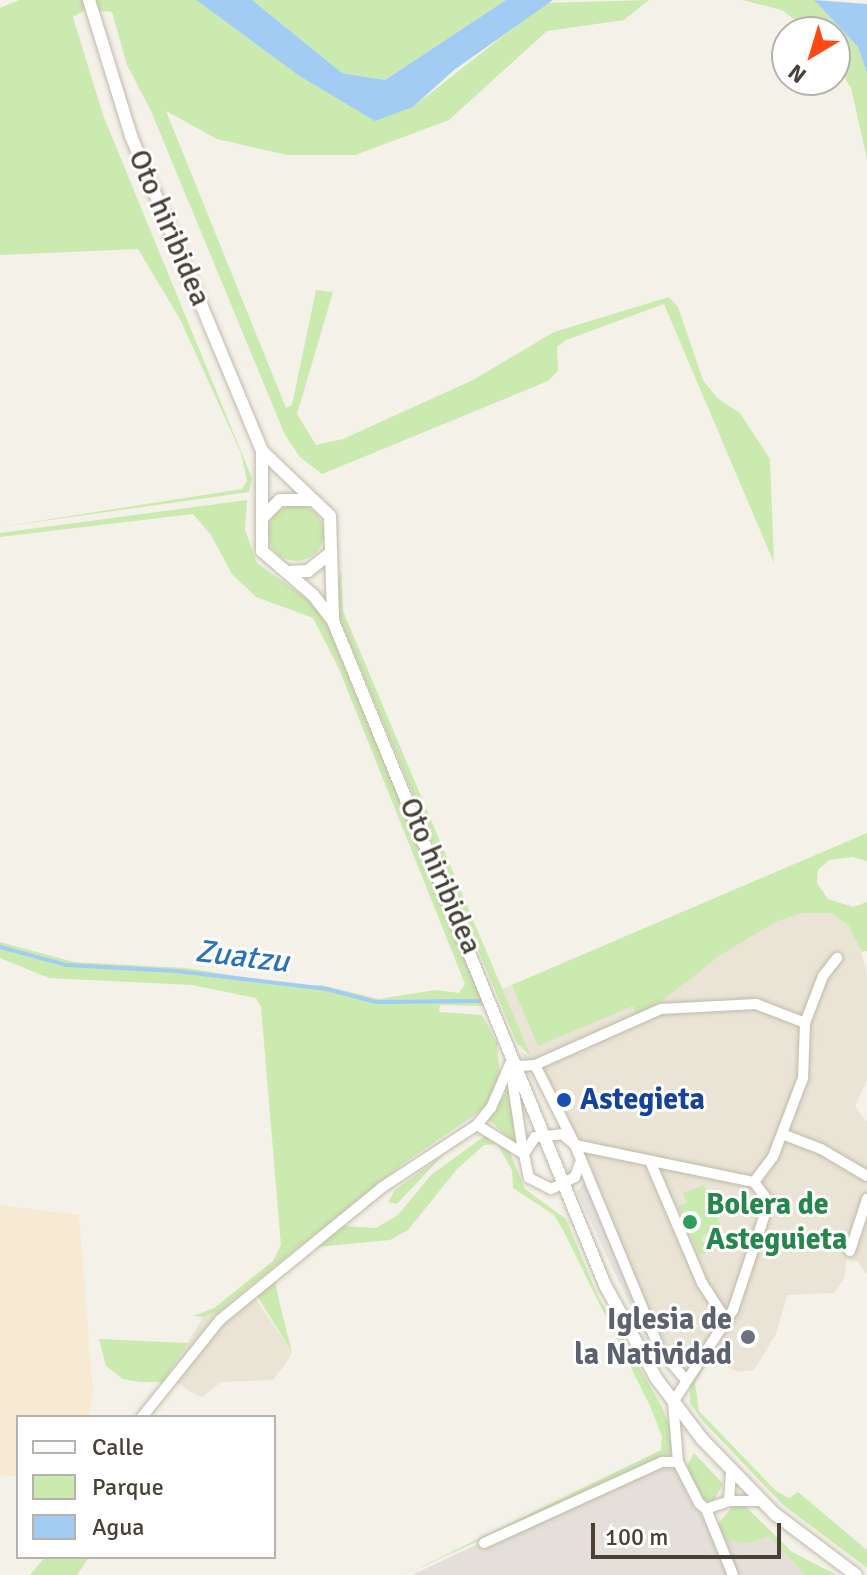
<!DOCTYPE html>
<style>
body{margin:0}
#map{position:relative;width:867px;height:1575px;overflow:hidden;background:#f4f1e8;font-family:Signika,sans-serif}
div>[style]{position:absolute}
.residential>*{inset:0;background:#e9e4d5}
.commercial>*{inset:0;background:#f7ead2}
.industrial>*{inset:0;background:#e4e0d9}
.green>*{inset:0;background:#cbeaaf}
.round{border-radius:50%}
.parking>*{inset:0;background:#e5e3e0}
.water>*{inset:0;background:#a2ccf3}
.stream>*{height:4px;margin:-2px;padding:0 2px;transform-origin:2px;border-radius:2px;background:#a2ccf3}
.roads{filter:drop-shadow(0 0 2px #c0baaa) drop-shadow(0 0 2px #c0baaa)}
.minor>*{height:10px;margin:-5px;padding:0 5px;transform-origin:5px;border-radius:5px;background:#fff}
.tertiary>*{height:12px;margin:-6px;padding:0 6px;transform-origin:6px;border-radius:6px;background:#fff}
.dots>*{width:22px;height:22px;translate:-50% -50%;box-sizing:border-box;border:4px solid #fff;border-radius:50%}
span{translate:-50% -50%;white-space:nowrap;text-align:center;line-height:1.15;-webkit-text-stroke:6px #fff;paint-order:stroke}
.street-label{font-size:30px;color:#484236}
.transit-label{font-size:30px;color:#164399;font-weight:700}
.left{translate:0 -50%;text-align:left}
.leisure-label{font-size:30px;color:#27864d;font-weight:700}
.worship-label{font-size:30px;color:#5b616d;font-weight:700}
.right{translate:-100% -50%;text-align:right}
.water-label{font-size:32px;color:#2b73b8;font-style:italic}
.legend{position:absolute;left:16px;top:1415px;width:260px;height:144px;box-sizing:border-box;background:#fff;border:2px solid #b6b3af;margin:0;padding:10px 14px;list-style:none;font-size:24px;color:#484236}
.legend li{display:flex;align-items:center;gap:16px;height:40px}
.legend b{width:40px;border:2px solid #b6b3af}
.north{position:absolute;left:771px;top:16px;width:80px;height:80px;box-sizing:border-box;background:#fff;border:2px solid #b6b3af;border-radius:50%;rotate:218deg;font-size:22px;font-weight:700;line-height:32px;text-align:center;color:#484236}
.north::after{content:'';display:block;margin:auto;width:28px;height:36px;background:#ff4814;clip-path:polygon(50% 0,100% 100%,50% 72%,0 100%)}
.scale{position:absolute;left:591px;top:1523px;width:190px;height:36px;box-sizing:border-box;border:4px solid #484236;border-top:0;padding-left:10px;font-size:24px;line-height:28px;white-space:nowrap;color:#484236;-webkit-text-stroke:6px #fff;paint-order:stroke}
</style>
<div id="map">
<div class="residential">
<div style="clip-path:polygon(804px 860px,831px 913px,850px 926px,859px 943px,867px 975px,867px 1080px,855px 1106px,867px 1122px,867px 1275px,858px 1262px,847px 1259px,844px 1279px,834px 1293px,787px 1295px,776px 1334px,754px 1370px,738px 1372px,714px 1362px,690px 1377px,666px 1350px,593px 1170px,520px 1051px,530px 1057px,502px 989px)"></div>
<div style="clip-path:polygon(249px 1289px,292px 1352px,287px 1362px,273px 1380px,221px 1382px,202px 1397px,187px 1390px,169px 1375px,203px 1317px,218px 1312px)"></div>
</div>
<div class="commercial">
<div style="clip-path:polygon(0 1205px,79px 1215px,93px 1392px,88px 1417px,18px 1417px,18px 1477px,0 1475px)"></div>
</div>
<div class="industrial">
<div style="clip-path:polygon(675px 1451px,726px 1539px,750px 1544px,768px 1536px,805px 1575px,412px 1575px)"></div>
</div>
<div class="green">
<div style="clip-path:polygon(19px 0,196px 0,298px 75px,413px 107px,545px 3px,649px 0,624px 20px,547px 31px,449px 120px,355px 155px,287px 155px,217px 139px,166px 111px,286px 408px,292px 405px,316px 290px,333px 292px,297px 414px,316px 445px,343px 439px,473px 380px,554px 332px,669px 297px,678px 307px,703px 380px,717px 398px,740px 413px,770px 459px,774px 563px,664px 304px,566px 340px,557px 347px,558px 371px,548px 381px,322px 474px,300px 457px,285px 435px,151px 111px,127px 65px,112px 12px,86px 9px,73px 17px,103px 115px,252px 478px,249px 492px,0 527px,242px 489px,247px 481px,241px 453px,180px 319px,138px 249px,0 255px,0 8px)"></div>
<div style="clip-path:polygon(252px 0,506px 0,385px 80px,342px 73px)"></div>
<div style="clip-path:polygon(742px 0,814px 0,858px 47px,867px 73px,867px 159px,851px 88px,835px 63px,835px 32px,810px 32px,782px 10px)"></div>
<div style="clip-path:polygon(247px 500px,245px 530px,257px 563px,313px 603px,326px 622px,486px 1006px,440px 1005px,439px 1012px,482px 1015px,497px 1043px,500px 1077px,492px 1099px,479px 1112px,404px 1163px,218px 1312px,203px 1317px,193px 1316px,214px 1308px,273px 1261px,281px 1245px,261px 1007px,256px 998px,192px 985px,49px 978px,0 958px,0 942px,74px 962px,187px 968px,298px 986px,321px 985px,379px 999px,436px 990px,459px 993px,465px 984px,339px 669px,313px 618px,256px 597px,232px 574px,211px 535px,193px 514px,0 537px,0 533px)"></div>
<div class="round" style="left:268px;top:505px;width:56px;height:56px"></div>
<div style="clip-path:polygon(341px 569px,343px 611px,531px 1057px,517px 1043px,341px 622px,336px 595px)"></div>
<div style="clip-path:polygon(867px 833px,867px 861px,852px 857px,829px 860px,818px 870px,817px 883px,828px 899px,853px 907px,867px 902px,867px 951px,862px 952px,849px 926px,831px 913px,803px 913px,777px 921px,722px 954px,651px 1009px,636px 1014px,633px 1006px,538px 1046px,512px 985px)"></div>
<div style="clip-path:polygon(509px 1088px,518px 1143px,516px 1144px,488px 1119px)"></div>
<div style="clip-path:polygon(486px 1135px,508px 1148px,525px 1189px,566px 1219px,597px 1294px,662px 1407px,677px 1445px,675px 1451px,404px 1575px,661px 1450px,662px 1436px,650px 1406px,563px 1230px,554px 1215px,513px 1188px,512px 1170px,497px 1144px,484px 1145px,457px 1169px,408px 1230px,390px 1240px,316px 1247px,342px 1226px,376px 1228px,398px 1215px,431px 1175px)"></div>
<div style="clip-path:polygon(443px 1155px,397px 1204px,388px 1202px,395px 1190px)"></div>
<div style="clip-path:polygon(704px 1185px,722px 1228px,701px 1237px,707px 1252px,699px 1255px,679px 1206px,687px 1203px,683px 1193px)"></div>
<div style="clip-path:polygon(275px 1280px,280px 1305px,292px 1352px,257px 1296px)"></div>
<div style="clip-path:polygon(99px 1339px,188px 1343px,163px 1382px,140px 1382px,123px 1379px,106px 1366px)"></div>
<div style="clip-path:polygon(714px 1362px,706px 1364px,695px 1383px,699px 1411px,776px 1491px,789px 1498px,798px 1492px,867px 1550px,867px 1568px,783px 1505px,702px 1420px,690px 1403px,690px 1377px,706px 1363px)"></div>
<div style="clip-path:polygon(694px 1453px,723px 1484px,713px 1502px,702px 1499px,694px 1483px,687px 1466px)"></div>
<div style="clip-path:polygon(743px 1504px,792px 1552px,837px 1575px,805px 1575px,768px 1536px,750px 1544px,726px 1540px,718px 1524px,734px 1505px)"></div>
<div style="clip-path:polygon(45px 1557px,89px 1557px,77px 1575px,30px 1575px)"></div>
</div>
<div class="parking">
<div style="clip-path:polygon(593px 1170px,666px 1350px,642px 1331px,577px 1192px)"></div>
</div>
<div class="water">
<div style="clip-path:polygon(196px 0,252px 0,342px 73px,385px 80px,506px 0,553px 0,454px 70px,413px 107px,375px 121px,298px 75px)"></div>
<div style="clip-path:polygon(814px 0,867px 4px,867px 73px,858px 47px)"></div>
</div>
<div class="stream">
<div style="left:0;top:947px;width:68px;rotate:15.3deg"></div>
<div style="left:66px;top:965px;width:110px;rotate:3.1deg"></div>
<div style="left:176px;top:971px;width:152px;rotate:6.8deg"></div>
<div style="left:327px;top:989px;width:51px;rotate:14.9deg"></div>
<div style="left:376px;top:1002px;width:103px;rotate:-0.6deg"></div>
</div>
<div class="roads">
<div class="minor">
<div style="left:510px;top:1065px;width:88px;rotate:81.5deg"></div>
<div style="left:535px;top:1065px;width:89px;rotate:63.4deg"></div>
<div style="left:575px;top:1145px;width:222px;rotate:67.5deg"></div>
<div style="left:660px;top:1350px;width:38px;rotate:49deg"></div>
<div style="left:518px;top:1066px;width:17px;rotate:-3deg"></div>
<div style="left:535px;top:1065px;width:138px;rotate:-24deg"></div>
<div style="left:661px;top:1009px;width:95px;rotate:-3deg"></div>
<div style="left:756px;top:1004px;width:53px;rotate:21.2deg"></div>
<div style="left:477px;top:1125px;width:55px;rotate:31.7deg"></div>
<div style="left:782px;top:1134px;width:42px;rotate:21deg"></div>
<div style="left:821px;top:1149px;width:53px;rotate:30.4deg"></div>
<div style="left:650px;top:1161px;width:133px;rotate:66.9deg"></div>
<div style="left:702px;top:1283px;width:44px;rotate:57deg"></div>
<div style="left:580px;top:1163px;width:15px;rotate:110deg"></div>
<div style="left:575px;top:1177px;width:27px;rotate:153deg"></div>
<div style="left:551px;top:1189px;width:25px;rotate:-153deg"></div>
<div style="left:529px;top:1178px;width:25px;rotate:-102deg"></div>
<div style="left:524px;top:1154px;width:20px;rotate:-57deg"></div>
<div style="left:535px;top:1137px;width:27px;rotate:-6deg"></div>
<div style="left:562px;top:1134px;width:17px;rotate:40deg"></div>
<div style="left:575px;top:1145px;width:183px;rotate:11.7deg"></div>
<div style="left:754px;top:1182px;width:25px;rotate:53deg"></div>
<div style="left:769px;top:1202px;width:114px;rotate:108.4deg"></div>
<div style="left:733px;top:1310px;width:110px;rotate:123.1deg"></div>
<div style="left:673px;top:1402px;width:60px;rotate:85.2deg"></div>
<div style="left:678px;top:1462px;width:46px;rotate:62.9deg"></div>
<div style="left:699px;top:1503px;width:9px;rotate:41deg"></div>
<div style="left:706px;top:1509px;width:24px;rotate:-19deg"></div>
<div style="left:729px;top:1501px;width:32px"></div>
<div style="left:754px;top:1182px;width:31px;rotate:-53deg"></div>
<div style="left:773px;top:1157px;width:85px;rotate:-69.2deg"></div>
<div style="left:803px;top:1078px;width:55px;rotate:-87.9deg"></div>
<div style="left:805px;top:1023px;width:50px;rotate:-69deg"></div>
<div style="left:823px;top:976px;width:23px;rotate:-52deg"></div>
<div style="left:850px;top:1251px;width:55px;rotate:-71.9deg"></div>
<div style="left:142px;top:1417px;width:124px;rotate:-51.2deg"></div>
<div style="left:220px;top:1320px;width:208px;rotate:-39.3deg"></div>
<div style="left:381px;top:1188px;width:115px;rotate:-33.3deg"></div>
<div style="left:477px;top:1125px;width:22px;rotate:-51deg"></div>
<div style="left:491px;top:1108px;width:48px;rotate:-66.6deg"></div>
<div style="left:729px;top:1501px;width:30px;rotate:-86deg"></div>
<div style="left:706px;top:1509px;width:71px;rotate:67.8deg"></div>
<div style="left:484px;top:1543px;width:196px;rotate:-24.5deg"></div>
<div style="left:662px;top:1462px;width:16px"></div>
</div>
<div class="tertiary">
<div style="left:89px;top:0;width:142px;rotate:72.8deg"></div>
<div style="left:131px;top:136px;width:341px;rotate:67.4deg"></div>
<div style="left:262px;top:451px;width:100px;rotate:90deg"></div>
<div style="left:262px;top:551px;width:67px;rotate:40.8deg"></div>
<div style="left:313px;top:595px;width:33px;rotate:52deg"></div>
<div style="left:333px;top:621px;width:718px;rotate:67.72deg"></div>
<div style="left:605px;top:1285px;width:106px;rotate:61.3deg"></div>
<div style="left:656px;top:1378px;width:76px;rotate:53deg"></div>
<div style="left:702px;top:1439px;width:105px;rotate:45.8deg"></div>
<div style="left:775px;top:1514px;width:101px;rotate:37deg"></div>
<div style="left:262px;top:451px;width:94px;rotate:43.7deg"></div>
<div style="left:330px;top:516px;width:104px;rotate:88.3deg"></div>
<div style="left:263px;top:517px;width:24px;rotate:-45deg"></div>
<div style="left:280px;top:500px;width:31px"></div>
<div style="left:288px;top:572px;width:20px;rotate:-3deg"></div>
<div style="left:308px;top:571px;width:28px;rotate:-39deg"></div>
</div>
</div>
<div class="dots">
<div style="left:564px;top:1100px;background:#1a4fb4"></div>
<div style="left:690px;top:1222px;background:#2e9e5b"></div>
<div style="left:748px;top:1337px;background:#6b7280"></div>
</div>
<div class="street-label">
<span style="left:169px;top:228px;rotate:67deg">Oto hiribidea</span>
<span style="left:440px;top:876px;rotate:67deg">Oto hiribidea</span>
</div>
<div class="transit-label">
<span class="left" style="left:580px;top:1100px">Astegieta</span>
</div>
<div class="leisure-label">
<span class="left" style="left:706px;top:1222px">Bolera de<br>Asteguieta</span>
</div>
<div class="worship-label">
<span class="right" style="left:732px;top:1337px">Iglesia de<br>la Natividad</span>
</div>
<div class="water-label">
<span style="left:242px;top:957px;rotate:7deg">Zuatzu</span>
</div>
<ul class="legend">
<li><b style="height:10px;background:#fff"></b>Calle</li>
<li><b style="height:22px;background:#cbeaaf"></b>Parque</li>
<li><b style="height:22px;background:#a2ccf3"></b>Agua</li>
</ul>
<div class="north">N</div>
<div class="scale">100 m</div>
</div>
